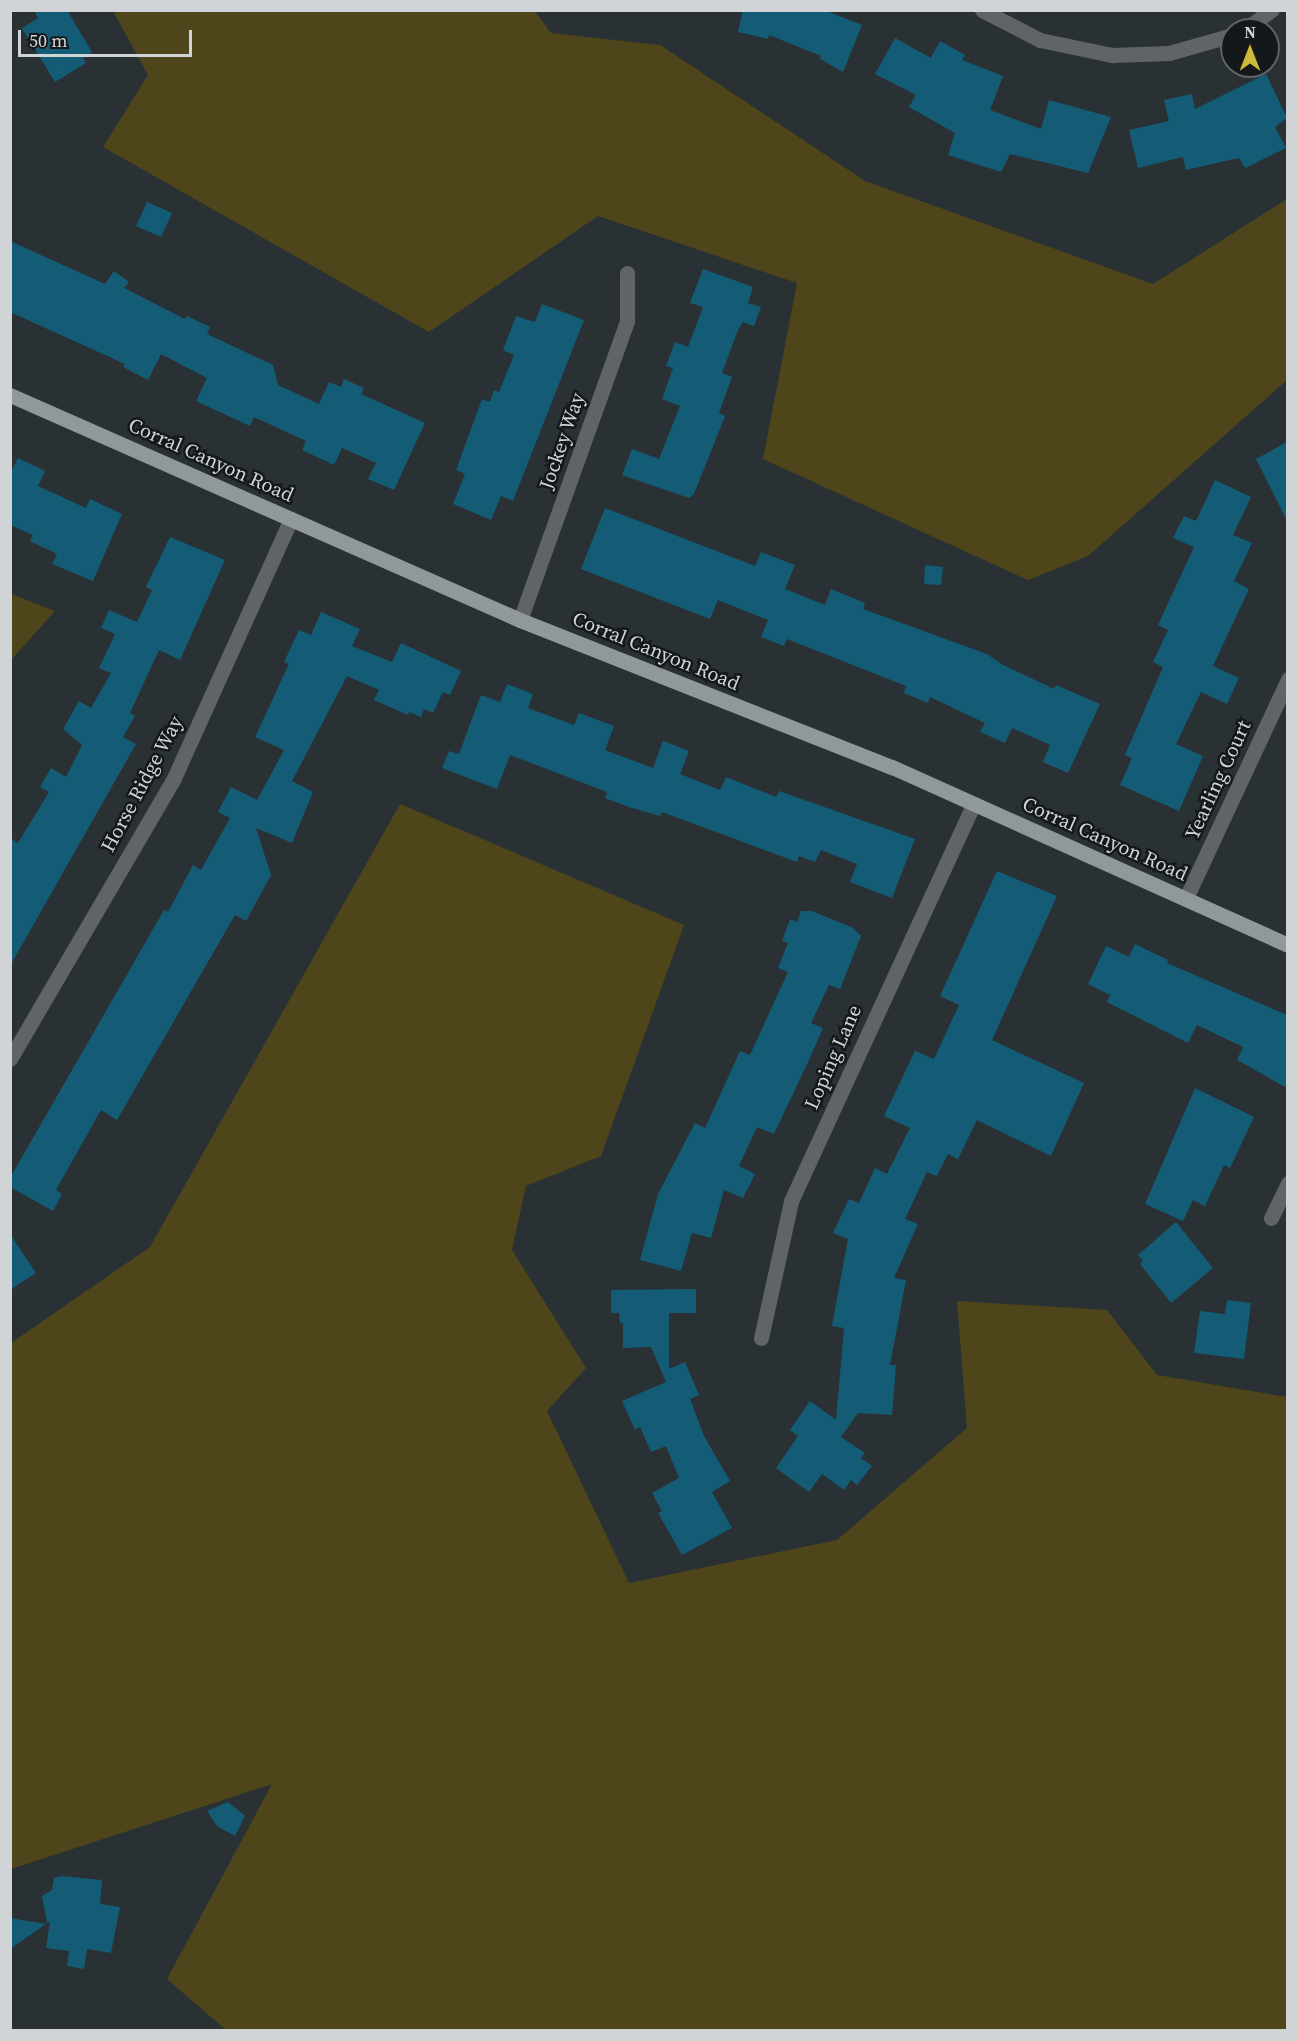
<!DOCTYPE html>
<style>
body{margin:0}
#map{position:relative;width:1298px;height:2041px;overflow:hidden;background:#293134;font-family:"Source Serif 4",serif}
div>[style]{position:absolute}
.green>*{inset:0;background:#4e461a}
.building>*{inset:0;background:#145c76}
.minor>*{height:15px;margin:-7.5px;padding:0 7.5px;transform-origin:7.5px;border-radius:7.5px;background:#616466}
.major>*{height:15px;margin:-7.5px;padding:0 7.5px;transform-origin:7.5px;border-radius:7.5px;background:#91989c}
span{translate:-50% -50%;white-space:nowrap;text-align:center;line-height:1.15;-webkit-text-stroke:5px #15181a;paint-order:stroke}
.street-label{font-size:20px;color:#d0d4d7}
.frame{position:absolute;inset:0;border:12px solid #d0d4d7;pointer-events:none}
.north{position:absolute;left:1220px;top:18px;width:60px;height:60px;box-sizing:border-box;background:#15181a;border:2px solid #606366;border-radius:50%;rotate:0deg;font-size:16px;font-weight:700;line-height:24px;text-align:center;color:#d0d4d7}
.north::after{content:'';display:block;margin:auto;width:21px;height:27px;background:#ceb938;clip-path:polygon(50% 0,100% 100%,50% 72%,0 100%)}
.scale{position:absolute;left:18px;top:30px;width:174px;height:27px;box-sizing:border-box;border:3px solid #d0d4d7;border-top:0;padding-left:8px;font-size:18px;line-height:21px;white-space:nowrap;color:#d0d4d7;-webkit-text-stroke:4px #15181a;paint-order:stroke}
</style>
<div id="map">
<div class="green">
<div style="clip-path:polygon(113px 11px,535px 11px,551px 33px,660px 45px,865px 181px,1153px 284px,1287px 199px,1287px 380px,1088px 556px,1028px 580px,763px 459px,797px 283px,598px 216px,429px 332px,103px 147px,148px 75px)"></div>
<div style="clip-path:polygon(11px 594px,55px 611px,11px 660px,10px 594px)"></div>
<div style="clip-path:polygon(400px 804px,684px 925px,601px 1156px,526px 1186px,512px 1250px,586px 1368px,547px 1411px,629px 1583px,837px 1540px,967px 1428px,957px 1301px,1107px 1310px,1157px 1375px,1287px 1397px,1287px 2030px,226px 2030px,167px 1979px,272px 1784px,11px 1869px,11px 1343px,150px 1247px)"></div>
</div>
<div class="building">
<div style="clip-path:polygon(34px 10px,67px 10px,92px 52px,83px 58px,86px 63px,55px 82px,22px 28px,38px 18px)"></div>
<div style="clip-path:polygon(743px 10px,824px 10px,862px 25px,843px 72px,820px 59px,821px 56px,769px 35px,768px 39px,738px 32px)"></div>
<div style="clip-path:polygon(895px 38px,931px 58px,940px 41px,965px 55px,962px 60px,1003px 76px,990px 110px,1041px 129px,1049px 100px,1111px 117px,1088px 173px,1010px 154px,1001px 172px,948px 155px,955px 133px,909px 107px,916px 95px,875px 74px)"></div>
<div style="clip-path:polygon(1266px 74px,1287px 118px,1275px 127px,1286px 148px,1245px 168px,1239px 158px,1186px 170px,1183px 157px,1138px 168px,1129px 130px,1169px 121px,1164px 100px,1192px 94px,1195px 109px)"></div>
<div style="clip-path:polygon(147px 202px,172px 213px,161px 237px,136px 226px)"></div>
<div style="clip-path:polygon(10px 241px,105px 284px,114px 271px,129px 282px,124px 288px,185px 319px,187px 316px,210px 327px,207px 334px,273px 365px,278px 385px,319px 404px,329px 382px,341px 387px,344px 379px,364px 388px,361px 394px,425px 423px,394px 490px,368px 479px,376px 463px,342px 448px,334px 465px,302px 450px,306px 441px,254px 417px,250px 426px,196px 401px,207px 378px,161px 354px,148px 380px,123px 367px,125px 364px,10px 312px)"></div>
<div style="clip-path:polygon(703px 269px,753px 287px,748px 303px,761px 307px,754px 326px,743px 322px,738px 330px,722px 373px,732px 377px,719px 413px,725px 416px,694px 494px,689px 498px,622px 475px,632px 449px,659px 459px,680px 406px,662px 399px,673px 368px,666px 366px,675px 342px,688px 347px,703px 307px,690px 303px)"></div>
<div style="clip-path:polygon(542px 304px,584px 320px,513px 501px,501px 496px,491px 520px,453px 504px,465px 474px,456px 470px,482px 399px,490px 402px,494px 390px,499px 392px,514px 355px,503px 350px,516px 316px,535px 322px)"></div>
<div style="clip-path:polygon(1287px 442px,1287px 521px,1256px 459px)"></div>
<div style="clip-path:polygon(18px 458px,45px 471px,38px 486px,86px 508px,90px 499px,122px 514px,93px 581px,52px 564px,57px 554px,30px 541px,33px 535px,10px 525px,10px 474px)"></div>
<div style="clip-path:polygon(1215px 480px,1251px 497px,1233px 535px,1252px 543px,1234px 581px,1249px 589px,1213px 666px,1239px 678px,1227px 704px,1201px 692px,1176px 744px,1203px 756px,1179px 811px,1120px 785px,1132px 758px,1125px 755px,1163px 667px,1153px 662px,1168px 630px,1158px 625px,1194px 547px,1173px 538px,1184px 516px,1196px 521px)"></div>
<div style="clip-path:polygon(605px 508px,755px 566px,761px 552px,795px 565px,785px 589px,825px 605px,831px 589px,865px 603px,863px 609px,987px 654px,1003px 665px,1054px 689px,1056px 685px,1100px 704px,1068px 773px,1043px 762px,1050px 745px,1012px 728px,1005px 743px,980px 732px,985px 723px,930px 697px,928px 703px,904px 693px,906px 686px,787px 639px,784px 646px,761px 637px,768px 620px,718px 600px,710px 619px,581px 569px)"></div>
<div style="clip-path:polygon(170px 537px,225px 560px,180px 660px,159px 650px,130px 713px,135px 716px,123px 737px,136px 744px,10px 966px,10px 838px,18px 843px,49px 792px,40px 787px,51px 768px,66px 777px,82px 745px,63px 729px,79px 701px,91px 708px,111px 673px,99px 668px,115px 634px,101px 628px,109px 610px,137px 622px,152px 590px,146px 587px)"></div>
<div style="clip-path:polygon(925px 565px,943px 567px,941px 585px,924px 584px)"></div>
<div style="clip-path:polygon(321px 612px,360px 629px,352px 646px,392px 662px,401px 643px,461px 671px,450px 695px,443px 692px,433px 713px,424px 709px,421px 717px,409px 712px,408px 715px,374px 700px,379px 690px,347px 676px,292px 781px,313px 792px,292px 843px,256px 828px,271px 875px,246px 921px,235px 915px,117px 1120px,101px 1110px,56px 1190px,62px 1194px,53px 1211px,10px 1187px,10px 1178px,164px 910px,168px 912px,193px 865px,201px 870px,230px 818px,218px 812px,231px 787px,257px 800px,284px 750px,255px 737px,289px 664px,284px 662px,299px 630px,311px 635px)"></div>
<div style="clip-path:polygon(507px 684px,533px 694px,528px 708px,574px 725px,579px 713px,614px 726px,605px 750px,653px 768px,663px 741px,689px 751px,680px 774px,720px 790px,726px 777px,776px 797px,779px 791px,915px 839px,892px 898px,850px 882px,857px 864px,821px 850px,815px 862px,799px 856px,797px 862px,662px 812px,660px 816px,629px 807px,605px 798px,607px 792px,510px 755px,497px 789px,442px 768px,449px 751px,459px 754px,481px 695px,500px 702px)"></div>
<div style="clip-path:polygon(997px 871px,1057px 896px,992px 1040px,1084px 1083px,1051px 1156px,977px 1120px,958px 1159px,948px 1154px,937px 1176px,927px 1172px,905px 1219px,918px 1224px,894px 1278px,906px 1280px,890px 1365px,896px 1365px,892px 1415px,858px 1413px,841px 1437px,865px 1453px,861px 1458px,872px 1466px,857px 1485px,851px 1480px,844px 1490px,822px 1474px,809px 1492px,776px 1468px,798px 1436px,790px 1430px,810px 1401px,836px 1420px,844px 1328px,832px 1326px,848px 1239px,833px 1233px,849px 1199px,859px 1203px,875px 1168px,887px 1174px,910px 1128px,884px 1116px,915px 1051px,934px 1059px,959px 1005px,940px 996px)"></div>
<div style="clip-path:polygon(801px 911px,812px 911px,853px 928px,861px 936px,840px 989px,829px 985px,811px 1023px,823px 1028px,808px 1062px,774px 1134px,757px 1127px,739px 1166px,755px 1174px,743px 1198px,724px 1190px,711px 1238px,692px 1233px,681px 1271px,640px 1260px,658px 1194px,695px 1123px,705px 1128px,740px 1051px,750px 1055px,788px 972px,778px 968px,788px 943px,782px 941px,790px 919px,797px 922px)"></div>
<div style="clip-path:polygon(1135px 944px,1168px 960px,1167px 963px,1287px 1015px,1287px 1088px,1237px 1060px,1243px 1047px,1197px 1025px,1188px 1043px,1107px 1002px,1110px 995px,1088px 984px,1106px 946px,1129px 957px)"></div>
<div style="clip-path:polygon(1195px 1088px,1254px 1117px,1230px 1168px,1224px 1165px,1205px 1206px,1193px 1200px,1183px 1221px,1145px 1204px)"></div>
<div style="clip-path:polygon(1176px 1222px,1213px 1268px,1171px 1303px,1140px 1264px,1143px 1261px,1138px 1255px)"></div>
<div style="clip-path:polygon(10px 1234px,36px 1273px,10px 1290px)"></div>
<div style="clip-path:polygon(696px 1289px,696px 1313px,669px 1313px,669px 1369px,685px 1362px,699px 1395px,690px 1399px,704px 1436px,730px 1481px,712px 1492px,732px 1528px,682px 1555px,658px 1513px,662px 1511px,652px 1493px,679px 1478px,666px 1446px,651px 1452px,640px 1427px,635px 1430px,622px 1401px,666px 1382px,651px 1347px,623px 1348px,623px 1323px,620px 1323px,619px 1313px,611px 1313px,611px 1290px)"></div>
<div style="clip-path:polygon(1227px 1300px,1251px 1303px,1244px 1359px,1194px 1353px,1200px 1311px,1225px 1314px)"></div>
<div style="clip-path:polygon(228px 1802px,245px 1816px,235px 1836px,217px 1826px,207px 1811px)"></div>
<div style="clip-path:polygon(61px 1876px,102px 1880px,100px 1904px,120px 1907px,111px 1953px,87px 1949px,84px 1969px,67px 1966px,69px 1951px,46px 1948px,50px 1921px,47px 1923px,42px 1896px,52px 1890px,54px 1878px)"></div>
<div style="clip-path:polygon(10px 1918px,46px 1924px,10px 1949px)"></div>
</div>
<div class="minor">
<div style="left:982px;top:10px;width:65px;rotate:27.3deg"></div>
<div style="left:1040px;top:40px;width:74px;rotate:11.8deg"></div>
<div style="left:1112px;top:55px;width:57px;rotate:-2deg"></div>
<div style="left:1169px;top:53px;width:66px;rotate:-15.9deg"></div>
<div style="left:1244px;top:30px;width:34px;rotate:-36deg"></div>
<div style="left:520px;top:620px;width:318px;rotate:-70.3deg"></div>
<div style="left:627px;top:321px;width:48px;rotate:-90deg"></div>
<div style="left:1186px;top:898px;width:242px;rotate:-65deg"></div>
<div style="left:10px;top:1059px;width:325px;rotate:-59.7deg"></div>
<div style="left:174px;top:778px;width:284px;rotate:-65.7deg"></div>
<div style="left:1271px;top:1218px;width:39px;rotate:-64deg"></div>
<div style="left:761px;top:1338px;width:140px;rotate:-77.6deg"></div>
<div style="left:791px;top:1201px;width:437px;rotate:-65.3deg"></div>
</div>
<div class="major">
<div style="left:10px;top:395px;width:557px;rotate:23.81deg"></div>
<div style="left:520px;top:620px;width:400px;rotate:21.6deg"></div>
<div style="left:892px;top:767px;width:434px;rotate:24.2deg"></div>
</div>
<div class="street-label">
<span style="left:562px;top:441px;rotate:-71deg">Jockey Way</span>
<span style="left:211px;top:460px;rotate:24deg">Corral Canyon Road</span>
<span style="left:656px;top:651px;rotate:22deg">Corral Canyon Road</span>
<span style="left:1218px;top:780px;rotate:-65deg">Yearling Court</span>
<span style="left:142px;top:784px;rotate:-62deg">Horse Ridge Way</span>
<span style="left:1105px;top:839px;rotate:24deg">Corral Canyon Road</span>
<span style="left:833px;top:1057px;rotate:-66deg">Loping Lane</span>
</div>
<div class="frame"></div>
<div class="north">N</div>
<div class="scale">50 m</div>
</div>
